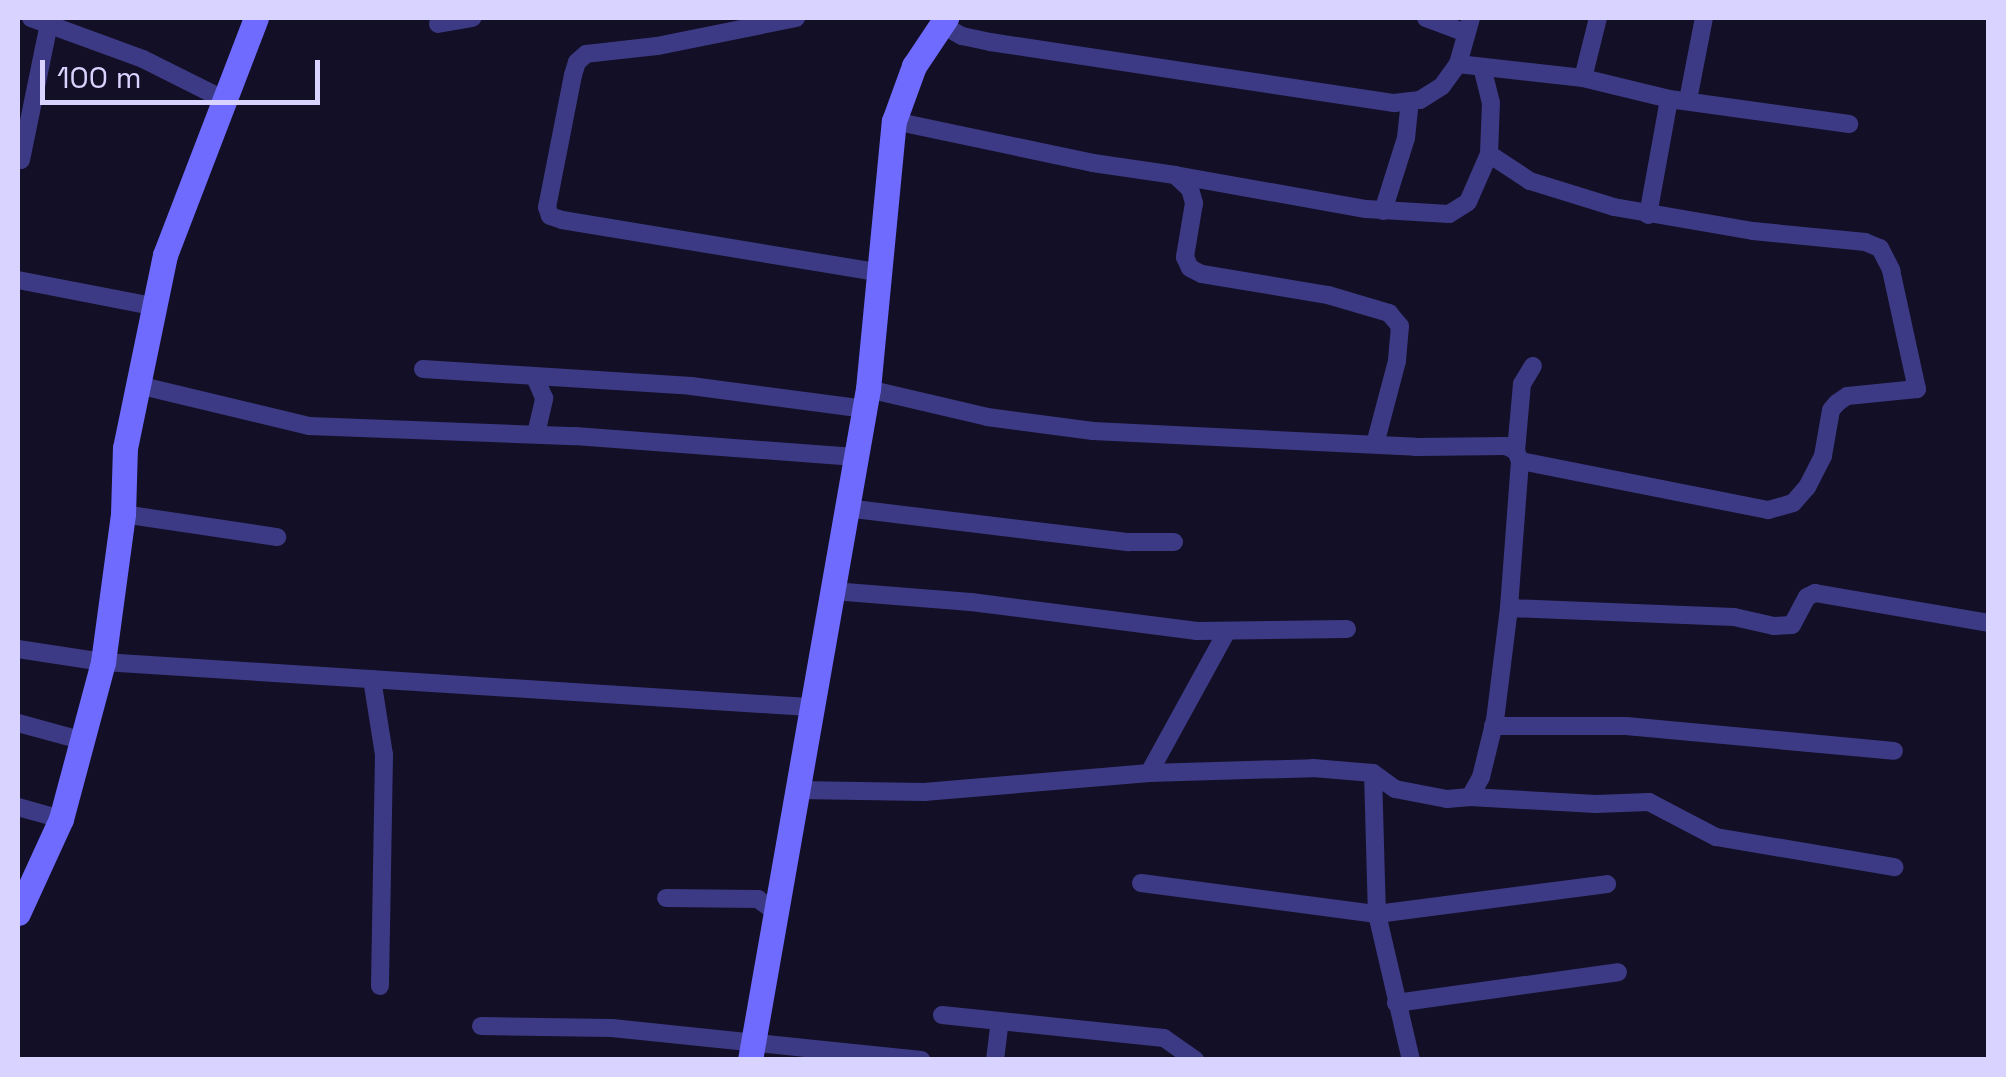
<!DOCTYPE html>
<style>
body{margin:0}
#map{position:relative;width:2006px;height:1077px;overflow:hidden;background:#130f26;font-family:"Space Grotesk",sans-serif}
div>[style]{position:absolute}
.street>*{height:18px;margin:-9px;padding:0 9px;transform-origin:9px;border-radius:9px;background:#3d3a85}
.secondary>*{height:25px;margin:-12.5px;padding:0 12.5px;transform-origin:12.5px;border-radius:12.5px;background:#6f6bff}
span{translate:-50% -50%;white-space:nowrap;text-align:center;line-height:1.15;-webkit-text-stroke:8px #130f26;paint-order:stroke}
.frame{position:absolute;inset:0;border:20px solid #d9d4ff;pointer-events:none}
.scale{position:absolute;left:40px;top:60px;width:280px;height:45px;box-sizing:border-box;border:5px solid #d9d4ff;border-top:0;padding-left:12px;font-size:30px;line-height:35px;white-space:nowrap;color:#d9d4ff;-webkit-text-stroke:8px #130f26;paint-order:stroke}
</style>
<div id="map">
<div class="street">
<div style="left:31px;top:18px;width:119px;rotate:20.1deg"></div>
<div style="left:143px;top:59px;width:89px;rotate:26.6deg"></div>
<div style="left:796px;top:18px;width:142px;rotate:168.6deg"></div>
<div style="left:657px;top:46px;width:71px;rotate:173.6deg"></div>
<div style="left:586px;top:54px;width:12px;rotate:138deg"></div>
<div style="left:577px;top:62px;width:14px;rotate:107deg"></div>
<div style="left:573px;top:75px;width:135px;rotate:101.1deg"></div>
<div style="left:547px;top:207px;width:9px;rotate:72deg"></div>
<div style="left:550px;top:216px;width:13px;rotate:18deg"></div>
<div style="left:562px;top:220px;width:324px;rotate:9.4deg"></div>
<div style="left:1426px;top:18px;width:43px;rotate:20.6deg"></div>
<div style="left:438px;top:24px;width:35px;rotate:-10deg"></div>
<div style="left:942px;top:25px;width:23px;rotate:29deg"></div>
<div style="left:962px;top:36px;width:29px;rotate:12deg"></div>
<div style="left:990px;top:42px;width:409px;rotate:8.6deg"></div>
<div style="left:1394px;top:103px;width:26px;rotate:-7deg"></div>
<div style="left:1420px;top:100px;width:26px;rotate:-32deg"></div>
<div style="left:1442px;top:86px;width:27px;rotate:-54deg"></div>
<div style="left:1458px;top:64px;width:126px;rotate:6.4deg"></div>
<div style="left:1583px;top:78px;width:89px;rotate:13.7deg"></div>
<div style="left:1669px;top:99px;width:182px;rotate:7.9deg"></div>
<div style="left:1458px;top:64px;width:48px;rotate:-74.2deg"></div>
<div style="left:1583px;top:78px;width:62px;rotate:-76deg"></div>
<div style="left:1688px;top:100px;width:84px;rotate:-79deg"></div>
<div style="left:894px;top:121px;width:203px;rotate:11.9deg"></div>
<div style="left:1093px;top:163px;width:83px;rotate:8.3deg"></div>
<div style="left:1175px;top:175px;width:21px;rotate:43deg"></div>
<div style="left:1190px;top:189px;width:15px;rotate:74deg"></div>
<div style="left:1194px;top:203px;width:55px;rotate:99.5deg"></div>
<div style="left:1185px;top:257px;width:12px;rotate:66deg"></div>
<div style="left:1190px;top:268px;width:13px;rotate:27deg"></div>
<div style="left:1202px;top:274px;width:128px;rotate:9.5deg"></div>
<div style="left:1328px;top:295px;width:64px;rotate:16.4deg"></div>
<div style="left:1389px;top:313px;width:17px;rotate:50deg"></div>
<div style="left:1400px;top:326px;width:35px;rotate:95deg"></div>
<div style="left:1397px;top:361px;width:86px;rotate:104.8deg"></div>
<div style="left:1489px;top:154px;width:49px;rotate:33.4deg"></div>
<div style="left:1530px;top:181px;width:88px;rotate:17.2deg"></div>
<div style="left:1614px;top:207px;width:141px;rotate:9.8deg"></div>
<div style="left:1753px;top:231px;width:113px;rotate:5.6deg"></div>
<div style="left:1865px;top:242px;width:16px;rotate:22deg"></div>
<div style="left:1880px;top:248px;width:25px;rotate:63deg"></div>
<div style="left:1891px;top:270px;width:122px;rotate:77.7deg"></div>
<div style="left:1917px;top:389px;width:70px;rotate:174.3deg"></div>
<div style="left:1847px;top:396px;width:12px;rotate:145deg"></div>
<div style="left:1837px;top:403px;width:9px;rotate:131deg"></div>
<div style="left:1831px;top:410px;width:47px;rotate:99.9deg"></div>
<div style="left:1823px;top:456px;width:35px;rotate:117deg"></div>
<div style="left:1807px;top:487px;width:21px;rotate:131deg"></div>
<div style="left:1793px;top:503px;width:26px;rotate:164deg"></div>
<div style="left:1768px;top:510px;width:253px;rotate:-168.8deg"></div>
<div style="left:21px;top:160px;width:140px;rotate:-78.4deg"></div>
<div style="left:1175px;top:175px;width:194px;rotate:10.1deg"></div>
<div style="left:1366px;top:209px;width:83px;rotate:3.4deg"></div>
<div style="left:1449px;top:214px;width:22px;rotate:-32deg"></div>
<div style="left:1468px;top:202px;width:52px;rotate:-66.4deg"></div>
<div style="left:1489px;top:154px;width:51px;rotate:-87.8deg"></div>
<div style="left:1491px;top:103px;width:36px;rotate:-104deg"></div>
<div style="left:1383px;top:211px;width:77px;rotate:-72.5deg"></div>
<div style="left:1406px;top:138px;width:37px;rotate:-84deg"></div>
<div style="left:1648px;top:215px;width:118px;rotate:-79.7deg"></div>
<div style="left:18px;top:280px;width:136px;rotate:11deg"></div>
<div style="left:423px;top:369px;width:269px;rotate:3.6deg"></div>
<div style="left:691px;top:386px;width:176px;rotate:7.5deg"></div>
<div style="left:138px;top:385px;width:176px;rotate:13.5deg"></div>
<div style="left:309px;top:426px;width:266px;rotate:2.2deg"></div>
<div style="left:575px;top:436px;width:281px;rotate:4.3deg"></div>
<div style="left:868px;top:389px;width:122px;rotate:13.2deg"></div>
<div style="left:987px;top:417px;width:107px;rotate:7.5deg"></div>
<div style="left:1093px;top:431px;width:323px;rotate:2.8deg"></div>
<div style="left:1416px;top:447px;width:90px;rotate:-0.6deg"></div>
<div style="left:1506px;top:446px;width:11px;rotate:27deg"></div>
<div style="left:1516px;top:451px;width:11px;rotate:68deg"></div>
<div style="left:1520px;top:461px;width:147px;rotate:94.3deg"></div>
<div style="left:1509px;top:608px;width:113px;rotate:97.1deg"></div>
<div style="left:1495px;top:720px;width:59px;rotate:103.8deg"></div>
<div style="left:1481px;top:777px;width:23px;rotate:119deg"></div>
<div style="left:1470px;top:797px;width:23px;rotate:175deg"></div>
<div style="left:1447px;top:799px;width:53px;rotate:-169.1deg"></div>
<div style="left:1395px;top:789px;width:27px;rotate:-144deg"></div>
<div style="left:1373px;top:773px;width:141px;rotate:88.4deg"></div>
<div style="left:1377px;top:914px;width:150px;rotate:76.9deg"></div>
<div style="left:536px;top:434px;width:37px;rotate:-77deg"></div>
<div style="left:544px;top:398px;width:21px;rotate:-113deg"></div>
<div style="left:1516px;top:451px;width:67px;rotate:-84.9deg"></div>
<div style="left:1522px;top:384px;width:21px;rotate:-59deg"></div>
<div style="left:846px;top:508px;width:285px;rotate:6.9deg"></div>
<div style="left:1129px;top:542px;width:45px"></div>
<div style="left:123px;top:514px;width:156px;rotate:8.5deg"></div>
<div style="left:833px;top:591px;width:138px;rotate:4.6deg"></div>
<div style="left:971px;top:602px;width:228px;rotate:7.3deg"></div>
<div style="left:1197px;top:631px;width:150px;rotate:-0.8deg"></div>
<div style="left:1509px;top:608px;width:225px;rotate:2.3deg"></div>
<div style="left:1734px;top:617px;width:41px;rotate:12.7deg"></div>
<div style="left:1774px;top:626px;width:18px;rotate:-3deg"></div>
<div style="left:1792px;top:625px;width:32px;rotate:-62deg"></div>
<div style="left:1807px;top:597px;width:9px;rotate:-27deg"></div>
<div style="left:1815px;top:593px;width:176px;rotate:9.8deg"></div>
<div style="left:18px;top:649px;width:86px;rotate:8.7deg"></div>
<div style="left:103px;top:662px;width:707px;rotate:3.65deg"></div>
<div style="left:372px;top:679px;width:77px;rotate:81deg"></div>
<div style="left:384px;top:755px;width:231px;rotate:91deg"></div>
<div style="left:18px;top:723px;width:68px;rotate:15.3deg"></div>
<div style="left:1493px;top:726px;width:133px"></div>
<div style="left:1626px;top:726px;width:269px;rotate:5.3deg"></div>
<div style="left:1149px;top:773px;width:162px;rotate:-61.2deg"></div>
<div style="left:797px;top:790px;width:127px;rotate:0.9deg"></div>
<div style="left:924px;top:792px;width:226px;rotate:-4.8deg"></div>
<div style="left:1149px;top:773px;width:164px;rotate:-1.7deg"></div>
<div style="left:1313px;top:768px;width:60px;rotate:4.8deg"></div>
<div style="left:1470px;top:797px;width:126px;rotate:3.2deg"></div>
<div style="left:1596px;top:804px;width:53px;rotate:-2.2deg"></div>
<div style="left:1649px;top:802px;width:76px;rotate:27.6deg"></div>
<div style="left:1716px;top:837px;width:181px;rotate:9.6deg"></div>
<div style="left:18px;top:807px;width:45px;rotate:15.6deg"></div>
<div style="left:1141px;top:883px;width:238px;rotate:7.5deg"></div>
<div style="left:1377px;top:914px;width:232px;rotate:-7.4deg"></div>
<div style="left:666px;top:898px;width:92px;rotate:0.6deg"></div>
<div style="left:758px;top:899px;width:21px;rotate:37deg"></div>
<div style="left:1396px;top:1003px;width:224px;rotate:-7.9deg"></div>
<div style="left:942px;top:1015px;width:223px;rotate:5.9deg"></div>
<div style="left:1164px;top:1038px;width:38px;rotate:35deg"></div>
<div style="left:481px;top:1026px;width:131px;rotate:0.9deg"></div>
<div style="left:612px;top:1028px;width:311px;rotate:5.9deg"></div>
<div style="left:995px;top:1060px;width:39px;rotate:-83deg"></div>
</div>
<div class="secondary">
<div style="left:18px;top:913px;width:103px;rotate:-65.4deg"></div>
<div style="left:61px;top:819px;width:163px;rotate:-75deg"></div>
<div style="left:103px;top:662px;width:149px;rotate:-82.3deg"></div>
<div style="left:123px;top:514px;width:66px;rotate:-88.3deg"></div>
<div style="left:125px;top:448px;width:197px;rotate:-78.3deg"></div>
<div style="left:165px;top:255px;width:254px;rotate:-69deg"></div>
<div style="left:750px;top:1060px;width:681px;rotate:-80.03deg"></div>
<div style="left:868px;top:389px;width:269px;rotate:-84.5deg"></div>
<div style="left:894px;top:121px;width:59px;rotate:-70deg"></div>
<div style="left:914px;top:66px;width:58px;rotate:-56.3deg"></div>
</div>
<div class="frame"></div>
<div class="scale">100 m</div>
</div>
